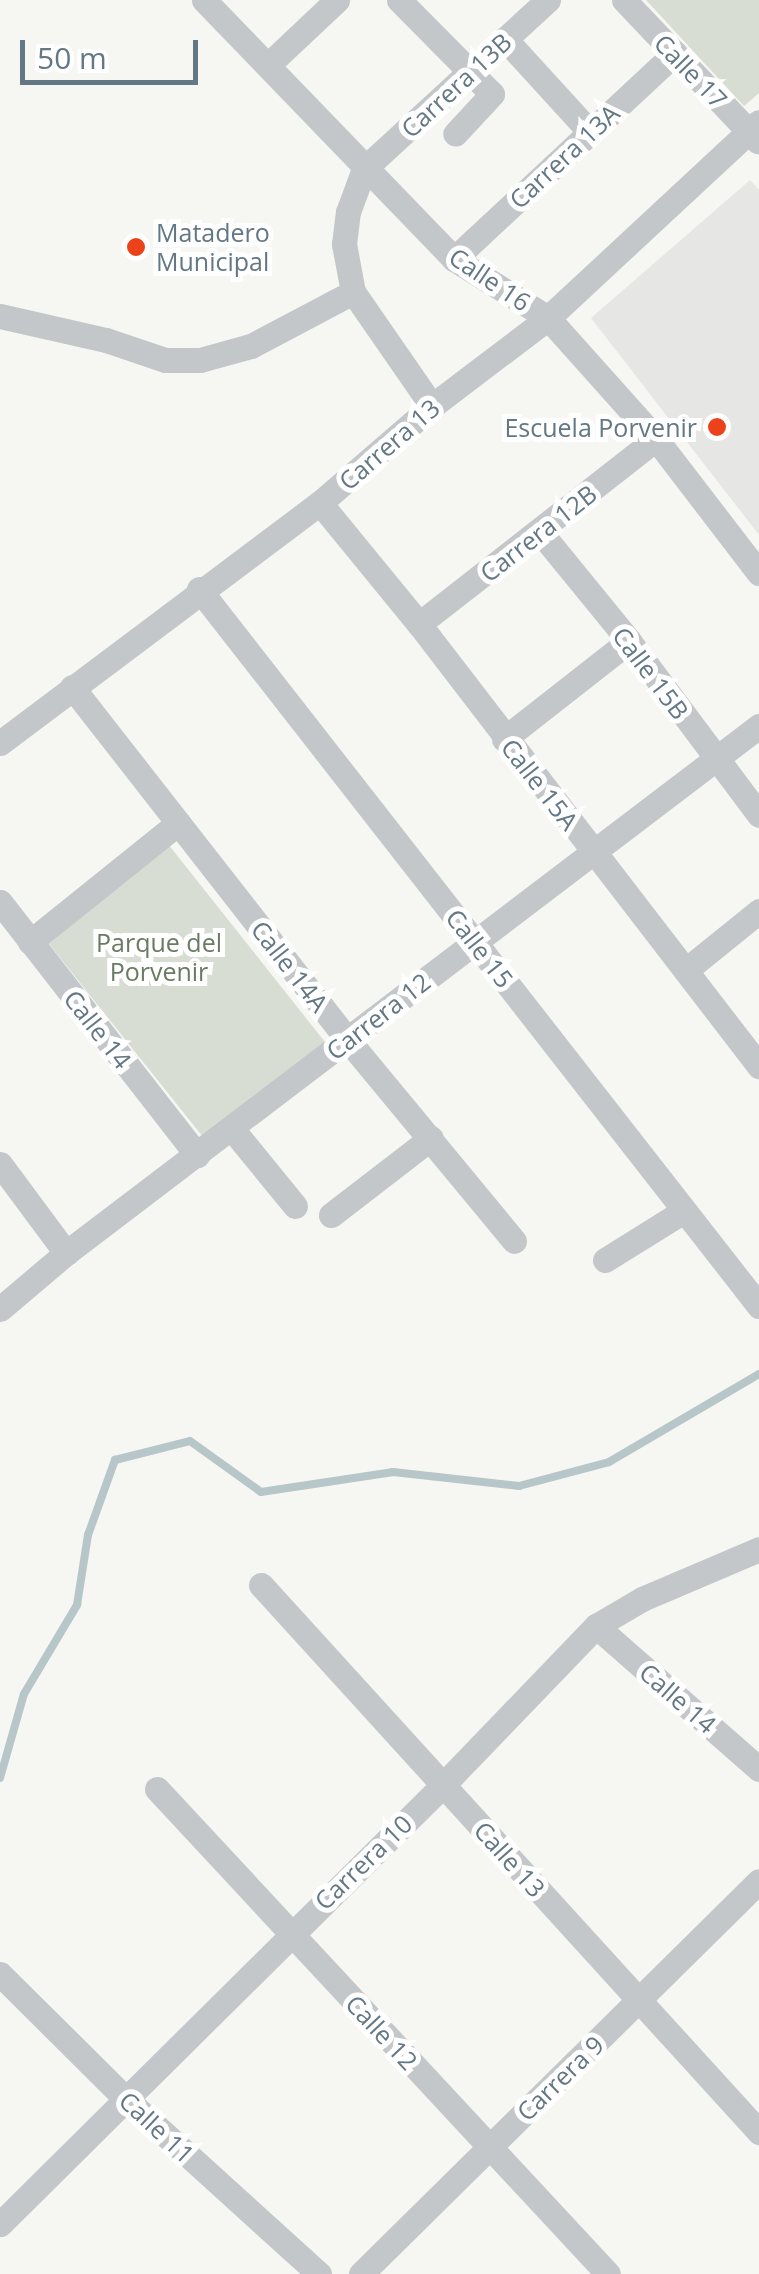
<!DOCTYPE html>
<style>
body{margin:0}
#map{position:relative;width:759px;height:2274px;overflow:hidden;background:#f6f6f2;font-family:"Open Sans",sans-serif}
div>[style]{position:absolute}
.built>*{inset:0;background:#e6e7e5}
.green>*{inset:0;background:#d7ddd3}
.stream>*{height:8px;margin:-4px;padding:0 4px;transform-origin:4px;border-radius:4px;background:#b7c6c9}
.minor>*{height:25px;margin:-12.5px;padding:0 12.5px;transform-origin:12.5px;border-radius:12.5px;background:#c3c7ca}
.dots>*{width:28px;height:28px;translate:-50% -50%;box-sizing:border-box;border:5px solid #fff;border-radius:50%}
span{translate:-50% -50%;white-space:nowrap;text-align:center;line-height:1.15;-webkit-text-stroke:10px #fff;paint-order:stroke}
.street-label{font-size:25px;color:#637784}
.poi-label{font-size:25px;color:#637784}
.left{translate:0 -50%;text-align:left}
.right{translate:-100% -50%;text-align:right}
.park-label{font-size:25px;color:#697b62}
.scale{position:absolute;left:20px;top:40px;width:178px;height:45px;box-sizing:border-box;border:5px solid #637784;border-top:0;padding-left:12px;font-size:30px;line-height:35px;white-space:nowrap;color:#637784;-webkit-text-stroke:8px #fff;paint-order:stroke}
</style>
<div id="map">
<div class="built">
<div style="clip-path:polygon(750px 180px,759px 190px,759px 535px,591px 318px)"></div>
</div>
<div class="green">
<div style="clip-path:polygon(646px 0,759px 0,759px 93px,744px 106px)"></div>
<div style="clip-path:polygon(168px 844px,325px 1042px,203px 1137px,49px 944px)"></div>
</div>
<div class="stream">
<div style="left:0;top:1778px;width:87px;rotate:-74.1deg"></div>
<div style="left:24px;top:1694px;width:104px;rotate:-59.2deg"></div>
<div style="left:77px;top:1605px;width:71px;rotate:-81.1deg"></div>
<div style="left:88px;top:1535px;width:80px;rotate:-70.2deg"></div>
<div style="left:115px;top:1460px;width:77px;rotate:-14.2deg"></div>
<div style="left:190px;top:1441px;width:87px;rotate:35.7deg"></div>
<div style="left:261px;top:1492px;width:134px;rotate:-8.6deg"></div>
<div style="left:393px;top:1472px;width:127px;rotate:6.3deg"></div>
<div style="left:519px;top:1486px;width:93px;rotate:-14.9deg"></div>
<div style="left:609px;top:1462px;width:174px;rotate:-30.4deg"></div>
</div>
<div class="minor">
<div style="left:204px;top:0;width:360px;rotate:46deg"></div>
<div style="left:454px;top:259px;width:111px;rotate:32.1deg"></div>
<div style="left:548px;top:318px;width:162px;rotate:48.2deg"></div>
<div style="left:656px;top:439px;width:169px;rotate:52.5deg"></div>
<div style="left:399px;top:0;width:132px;rotate:45.3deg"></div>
<div style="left:492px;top:94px;width:54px;rotate:132.8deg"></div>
<div style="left:624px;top:0;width:195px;rotate:46.5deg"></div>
<div style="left:505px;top:39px;width:126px;rotate:47.6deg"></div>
<div style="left:268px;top:65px;width:95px;rotate:-43.3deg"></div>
<div style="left:454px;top:259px;width:302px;rotate:-43deg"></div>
<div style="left:0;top:316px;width:109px;rotate:12.8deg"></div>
<div style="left:106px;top:340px;width:62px;rotate:18.7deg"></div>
<div style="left:165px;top:360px;width:35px"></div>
<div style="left:200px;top:360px;width:53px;rotate:-15.4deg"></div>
<div style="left:251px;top:346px;width:115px;rotate:-27.9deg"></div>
<div style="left:432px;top:406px;width:139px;rotate:-124.7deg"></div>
<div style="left:353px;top:292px;width:49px;rotate:-100.6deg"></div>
<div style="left:344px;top:244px;width:32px;rotate:-83deg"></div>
<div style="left:348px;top:212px;width:46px;rotate:-69.6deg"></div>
<div style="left:364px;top:169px;width:250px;rotate:-42.6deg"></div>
<div style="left:320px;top:503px;width:156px;rotate:50.7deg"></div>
<div style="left:419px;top:624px;width:558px;rotate:52.43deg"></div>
<div style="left:541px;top:533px;width:139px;rotate:50.8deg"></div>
<div style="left:629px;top:641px;width:217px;rotate:53.2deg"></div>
<div style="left:199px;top:589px;width:910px;rotate:52.01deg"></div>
<div style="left:419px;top:624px;width:301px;rotate:-38deg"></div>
<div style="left:72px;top:687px;width:447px;rotate:52deg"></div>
<div style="left:347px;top:1039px;width:262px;rotate:50.4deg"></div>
<div style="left:504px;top:739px;width:159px;rotate:-38.1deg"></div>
<div style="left:0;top:743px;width:400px;rotate:-36.9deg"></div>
<div style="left:320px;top:503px;width:148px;rotate:-40.9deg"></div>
<div style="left:432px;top:406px;width:146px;rotate:-37.2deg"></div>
<div style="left:548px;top:318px;width:288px;rotate:-42.9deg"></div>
<div style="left:0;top:902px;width:321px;rotate:52.1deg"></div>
<div style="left:30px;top:942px;width:190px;rotate:-38.8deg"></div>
<div style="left:686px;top:970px;width:94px;rotate:-38.9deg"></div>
<div style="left:233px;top:1130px;width:98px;rotate:50.8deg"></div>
<div style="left:0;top:1164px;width:111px;rotate:53.4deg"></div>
<div style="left:331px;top:1215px;width:126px;rotate:-37.6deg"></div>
<div style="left:605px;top:1260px;width:91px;rotate:-31.9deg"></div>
<div style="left:0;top:1309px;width:87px;rotate:-40.3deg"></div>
<div style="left:66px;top:1253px;width:871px;rotate:-37.25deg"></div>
<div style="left:261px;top:1585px;width:740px;rotate:47.68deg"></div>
<div style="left:596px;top:1626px;width:217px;rotate:41.3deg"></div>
<div style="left:157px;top:1789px;width:662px;rotate:47.08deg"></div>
<div style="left:0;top:1974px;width:176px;rotate:44.8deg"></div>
<div style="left:125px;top:2098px;width:262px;rotate:42.2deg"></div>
<div style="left:0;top:2224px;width:624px;rotate:-44.74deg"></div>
<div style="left:443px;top:1785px;width:221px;rotate:-46.1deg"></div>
<div style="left:596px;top:1626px;width:53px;rotate:-30.4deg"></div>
<div style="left:642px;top:1599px;width:127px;rotate:-23.1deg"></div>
<div style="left:361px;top:2274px;width:559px;rotate:-44.64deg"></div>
</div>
<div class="dots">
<div style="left:136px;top:247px;background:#eb421c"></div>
<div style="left:717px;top:427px;background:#eb421c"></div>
</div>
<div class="street-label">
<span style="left:691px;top:71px;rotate:46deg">Calle 17</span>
<span style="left:456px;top:85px;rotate:-43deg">Carrera 13B</span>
<span style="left:564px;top:156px;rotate:-43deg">Carrera 13A</span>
<span style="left:490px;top:279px;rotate:34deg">Calle 16</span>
<span style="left:389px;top:444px;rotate:-41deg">Carrera 13</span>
<span style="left:538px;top:533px;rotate:-38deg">Carrera 12B</span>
<span style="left:651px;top:673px;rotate:53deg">Calle 15B</span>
<span style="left:540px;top:784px;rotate:52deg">Calle 15A</span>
<span style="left:480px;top:948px;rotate:52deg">Calle 15</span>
<span style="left:290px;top:966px;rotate:52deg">Calle 14A</span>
<span style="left:378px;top:1016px;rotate:-38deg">Carrera 12</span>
<span style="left:98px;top:1029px;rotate:52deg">Calle 14</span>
<span style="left:678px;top:1698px;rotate:41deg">Calle 14</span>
<span style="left:510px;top:1859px;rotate:48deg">Calle 13</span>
<span style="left:363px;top:1862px;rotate:-44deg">Carrera 10</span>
<span style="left:382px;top:2032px;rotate:47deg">Calle 12</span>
<span style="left:560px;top:2078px;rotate:-44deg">Carrera 9</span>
<span style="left:157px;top:2127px;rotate:43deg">Calle 11</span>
</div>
<div class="poi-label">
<span class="left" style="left:156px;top:247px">Matadero<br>Municipal</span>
<span class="right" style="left:697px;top:427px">Escuela Porvenir</span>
</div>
<div class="park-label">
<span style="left:159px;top:957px">Parque del<br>Porvenir</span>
</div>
<div class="scale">50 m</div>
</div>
